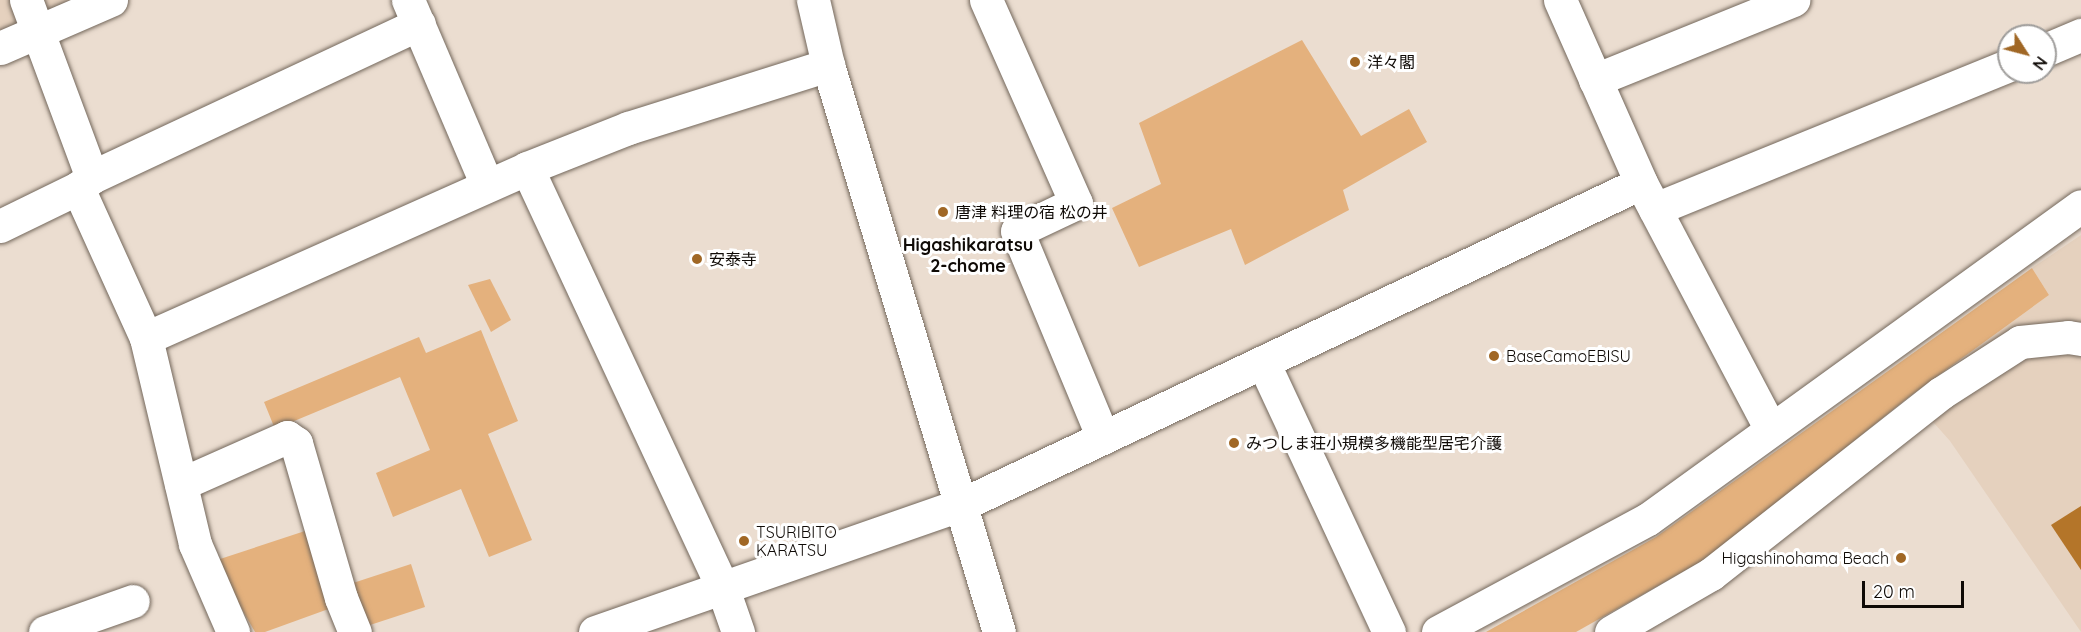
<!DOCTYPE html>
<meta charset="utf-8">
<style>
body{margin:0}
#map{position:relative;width:2081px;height:632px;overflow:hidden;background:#ebddd0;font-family:Quicksand,"Noto Sans JP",sans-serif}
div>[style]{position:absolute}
.built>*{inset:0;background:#e5d1be}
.green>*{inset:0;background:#e4b17d}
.water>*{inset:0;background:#b47529}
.roads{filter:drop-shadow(0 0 2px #73675b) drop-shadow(0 0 2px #73675b)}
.minor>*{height:33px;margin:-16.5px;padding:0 16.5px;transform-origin:16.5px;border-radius:16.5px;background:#fff}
.dots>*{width:16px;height:16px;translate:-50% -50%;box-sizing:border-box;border:3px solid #fff;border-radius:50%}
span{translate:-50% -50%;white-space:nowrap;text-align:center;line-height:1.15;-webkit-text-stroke:6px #fff;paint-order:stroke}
.poi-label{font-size:16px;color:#0f0a06}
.left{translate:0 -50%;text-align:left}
.right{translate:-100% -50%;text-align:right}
.neighbourhood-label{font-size:18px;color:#0f0a06;font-weight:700}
.north{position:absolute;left:1997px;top:24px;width:60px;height:60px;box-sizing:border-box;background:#fff;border:2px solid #9f9d9b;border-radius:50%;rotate:126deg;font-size:16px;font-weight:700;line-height:24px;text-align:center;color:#0f0a06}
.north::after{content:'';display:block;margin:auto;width:21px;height:27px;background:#a06725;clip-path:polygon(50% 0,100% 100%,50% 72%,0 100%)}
.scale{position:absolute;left:1862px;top:581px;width:102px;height:27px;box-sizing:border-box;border:3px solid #0f0a06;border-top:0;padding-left:8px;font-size:18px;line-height:21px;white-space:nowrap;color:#0f0a06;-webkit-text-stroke:4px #fff;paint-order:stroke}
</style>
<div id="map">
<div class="built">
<div style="clip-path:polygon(0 0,83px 0,0 35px)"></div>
<div style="clip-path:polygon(2081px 235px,2081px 632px,1950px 441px,1910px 396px,2049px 295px,2032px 268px)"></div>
</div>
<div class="green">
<div style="clip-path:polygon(1302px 40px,1361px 136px,1409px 109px,1427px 142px,1343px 190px,1349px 210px,1245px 265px,1231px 229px,1139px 267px,1112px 208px,1161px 184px,1139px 123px)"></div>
<div style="clip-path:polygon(2032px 268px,2049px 295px,1910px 396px,1709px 557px,1576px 632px,1486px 632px,1656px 537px)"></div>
<div style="clip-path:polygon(490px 279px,511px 320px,491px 332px,468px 285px)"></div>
<div style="clip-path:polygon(481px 330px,518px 421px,488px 434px,532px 540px,489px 557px,461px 489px,393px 517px,376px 473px,430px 450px,400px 377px,275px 429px,264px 402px,419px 337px,426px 353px)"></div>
<div style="clip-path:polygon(308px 530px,334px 607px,265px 632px,255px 632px,214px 561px)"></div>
<div style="clip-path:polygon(411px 564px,425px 607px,367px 626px,353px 583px)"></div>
</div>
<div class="water">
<div style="clip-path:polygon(2081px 506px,2081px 570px,2051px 525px)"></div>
</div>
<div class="roads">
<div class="minor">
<div style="left:26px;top:0;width:189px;rotate:69.6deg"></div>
<div style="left:408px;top:0;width:201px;rotate:66.9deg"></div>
<div style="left:813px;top:0;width:67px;rotate:77deg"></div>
<div style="left:828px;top:65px;width:592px;rotate:73.22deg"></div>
<div style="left:986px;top:0;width:222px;rotate:66.1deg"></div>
<div style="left:1076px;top:203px;width:65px;rotate:154.6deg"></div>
<div style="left:1017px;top:231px;width:224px;rotate:67.4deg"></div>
<div style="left:1560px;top:0;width:200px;rotate:66.1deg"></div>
<div style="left:1641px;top:183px;width:277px;rotate:62.2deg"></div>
<div style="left:0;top:48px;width:121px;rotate:-23.4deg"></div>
<div style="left:2045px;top:50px;width:39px;rotate:-23deg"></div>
<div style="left:1595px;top:80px;width:214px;rotate:-22deg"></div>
<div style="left:527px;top:168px;width:464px;rotate:65deg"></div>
<div style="left:723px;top:589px;width:46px;rotate:70.8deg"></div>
<div style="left:78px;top:188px;width:165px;rotate:65.6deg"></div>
<div style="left:146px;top:338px;width:212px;rotate:76.6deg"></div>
<div style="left:195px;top:544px;width:96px;rotate:66.6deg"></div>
<div style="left:1655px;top:209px;width:382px;rotate:-22.1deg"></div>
<div style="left:0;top:226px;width:87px;rotate:-26deg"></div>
<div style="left:78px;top:188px;width:18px;rotate:-38deg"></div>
<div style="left:92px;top:177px;width:361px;rotate:-25.1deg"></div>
<div style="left:146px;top:338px;width:417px;rotate:-24deg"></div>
<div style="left:527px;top:168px;width:109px;rotate:-21.6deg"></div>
<div style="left:628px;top:128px;width:210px;rotate:-17.5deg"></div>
<div style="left:1263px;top:362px;width:298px;rotate:65deg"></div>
<div style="left:181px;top:484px;width:116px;rotate:-23.9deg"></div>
<div style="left:287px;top:437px;width:11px;rotate:34deg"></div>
<div style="left:296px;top:443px;width:161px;rotate:73.8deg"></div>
<div style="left:341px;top:598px;width:37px;rotate:68deg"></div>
<div style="left:45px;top:632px;width:93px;rotate:-19.4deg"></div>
<div style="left:595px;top:632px;width:390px;rotate:-19.2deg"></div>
<div style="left:963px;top:504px;width:750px;rotate:-25.34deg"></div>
<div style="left:1438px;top:632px;width:238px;rotate:-28.3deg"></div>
<div style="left:1648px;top:519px;width:534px;rotate:-35.86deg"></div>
<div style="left:1611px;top:632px;width:116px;rotate:-30.1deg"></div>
<div style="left:1711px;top:574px;width:293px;rotate:-38.2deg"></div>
<div style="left:1941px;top:393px;width:94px;rotate:-32.8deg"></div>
<div style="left:2020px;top:342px;width:48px;rotate:-5.9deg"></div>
<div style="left:2068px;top:337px;width:13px;rotate:9deg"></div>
</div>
</div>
<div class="dots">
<div style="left:1355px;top:62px;background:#a06725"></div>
<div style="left:943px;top:212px;background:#a06725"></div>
<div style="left:697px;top:259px;background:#a06725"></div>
<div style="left:1494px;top:356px;background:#a06725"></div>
<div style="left:1234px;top:443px;background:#a06725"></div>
<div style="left:744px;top:541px;background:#a06725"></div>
<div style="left:1901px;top:558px;background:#a06725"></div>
</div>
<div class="poi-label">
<span class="left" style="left:1367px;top:62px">洋々閣</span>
<span class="left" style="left:955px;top:212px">唐津 料理の宿 松の井</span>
<span class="left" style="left:709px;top:259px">安泰寺</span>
<span class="left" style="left:1506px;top:356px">BaseCamoEBISU</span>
<span class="left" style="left:1246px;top:443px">みつしま荘小規模多機能型居宅介護</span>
<span class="left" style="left:756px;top:541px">TSURIBITO<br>KARATSU</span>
<span class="right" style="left:1889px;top:558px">Higashinohama Beach</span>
</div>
<div class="neighbourhood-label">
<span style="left:968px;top:256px">Higashikaratsu<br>2-chome</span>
</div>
<div class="north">N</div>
<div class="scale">20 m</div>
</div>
